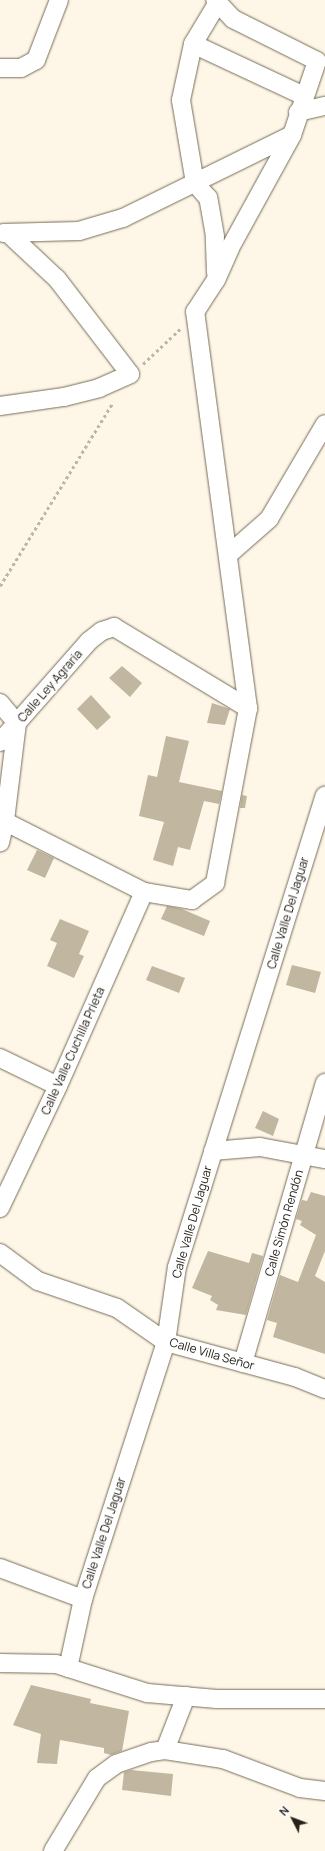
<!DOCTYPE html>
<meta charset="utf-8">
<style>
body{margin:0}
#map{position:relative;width:325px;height:1851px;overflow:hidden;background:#fef7e8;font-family:Manrope,sans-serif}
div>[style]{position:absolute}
.building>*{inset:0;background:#c1b69f}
.path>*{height:2.5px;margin-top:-1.25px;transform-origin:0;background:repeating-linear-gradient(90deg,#bcb6a9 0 3px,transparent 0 6px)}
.roads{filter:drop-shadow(0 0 1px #766c56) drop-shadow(0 0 1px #766c56)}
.minor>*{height:18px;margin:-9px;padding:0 9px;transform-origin:9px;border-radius:9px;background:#fff}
span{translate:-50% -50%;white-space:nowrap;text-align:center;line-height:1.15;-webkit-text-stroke:3px #fff;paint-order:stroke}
.street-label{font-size:12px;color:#262219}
.north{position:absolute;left:273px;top:1799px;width:40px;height:40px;-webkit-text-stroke:3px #fff;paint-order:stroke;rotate:312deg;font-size:11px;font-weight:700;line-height:16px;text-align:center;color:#262219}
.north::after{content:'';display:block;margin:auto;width:14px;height:18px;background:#262219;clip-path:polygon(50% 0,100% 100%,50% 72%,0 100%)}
</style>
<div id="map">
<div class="building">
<div style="clip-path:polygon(122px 666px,142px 683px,130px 697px,109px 678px)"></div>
<div style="clip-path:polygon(91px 695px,111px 717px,97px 730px,77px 709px)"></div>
<div style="clip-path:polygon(212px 703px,230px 709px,225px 725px,207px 723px)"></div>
<div style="clip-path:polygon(166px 736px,189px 741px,179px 782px,222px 791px,219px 804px,204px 801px,190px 850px,178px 847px,173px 866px,153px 860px,164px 822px,139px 816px,148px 775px,157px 777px)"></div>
<div style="clip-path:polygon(242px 795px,247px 796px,245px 808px,240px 808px)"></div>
<div style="clip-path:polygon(37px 850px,54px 858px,45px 878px,27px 870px)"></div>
<div style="clip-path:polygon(167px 906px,182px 909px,210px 921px,204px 936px,161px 919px)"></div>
<div style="clip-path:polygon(60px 919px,89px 931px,79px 954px,84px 956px,74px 978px,47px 966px,57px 943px,50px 940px)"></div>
<div style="clip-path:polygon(292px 965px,321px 972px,315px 993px,286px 985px)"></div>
<div style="clip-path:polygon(152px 966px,185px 978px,179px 993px,146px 980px)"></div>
<div style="clip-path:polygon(263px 1111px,279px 1119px,273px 1136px,255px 1128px)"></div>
<div style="clip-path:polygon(311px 1192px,325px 1196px,325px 1251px,315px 1276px,325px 1282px,325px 1354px,273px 1337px,277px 1323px,267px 1320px,280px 1275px,298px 1282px,316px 1235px,300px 1225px,302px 1221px,296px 1219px,302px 1200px,307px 1201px)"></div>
<div style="clip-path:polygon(208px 1251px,249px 1263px,252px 1253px,263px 1256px,246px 1315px,216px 1310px,218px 1305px,210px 1300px,212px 1296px,192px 1288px)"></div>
<div style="clip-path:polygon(31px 1685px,91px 1699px,90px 1703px,129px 1711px,122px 1751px,111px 1755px,104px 1753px,104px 1748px,60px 1740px,57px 1764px,37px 1763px,41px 1734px,13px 1725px)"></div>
<div style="clip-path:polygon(131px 1770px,173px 1774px,171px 1796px,122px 1790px,124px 1772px)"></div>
</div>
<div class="path">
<div style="left:143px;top:364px;width:51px;rotate:-43.4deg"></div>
<div style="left:0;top:586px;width:216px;rotate:-58.4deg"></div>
</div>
<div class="roads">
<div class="minor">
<div style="left:193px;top:44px;width:123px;rotate:25.1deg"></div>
<div style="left:0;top:68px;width:21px"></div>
<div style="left:21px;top:68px;width:17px;rotate:-28deg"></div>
<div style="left:36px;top:60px;width:64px;rotate:-69deg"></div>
<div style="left:298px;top:112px;width:28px;rotate:-13deg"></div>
<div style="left:3px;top:233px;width:76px;rotate:-1.5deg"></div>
<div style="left:79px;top:231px;width:46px;rotate:-16.5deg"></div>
<div style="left:123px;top:218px;width:188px;rotate:-26.2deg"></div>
<div style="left:216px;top:273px;width:37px;rotate:-92deg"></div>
<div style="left:215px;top:236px;width:39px;rotate:-100deg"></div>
<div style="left:208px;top:198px;width:20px;rotate:-131deg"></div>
<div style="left:195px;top:183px;width:84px;rotate:-99.6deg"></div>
<div style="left:181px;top:100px;width:57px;rotate:-77.9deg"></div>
<div style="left:193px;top:44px;width:47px;rotate:-59deg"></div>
<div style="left:0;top:406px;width:65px;rotate:-8deg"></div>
<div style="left:64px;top:397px;width:36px;rotate:-14deg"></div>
<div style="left:99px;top:388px;width:34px;rotate:-24deg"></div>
<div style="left:130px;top:374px;width:120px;rotate:-127.5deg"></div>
<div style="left:57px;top:279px;width:66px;rotate:-136.8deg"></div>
<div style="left:228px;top:555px;width:55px;rotate:-41.3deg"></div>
<div style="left:269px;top:519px;width:110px;rotate:-59.5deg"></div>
<div style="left:0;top:703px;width:26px;rotate:50deg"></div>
<div style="left:17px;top:723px;width:99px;rotate:97deg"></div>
<div style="left:5px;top:821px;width:22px;rotate:103deg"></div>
<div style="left:0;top:742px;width:135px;rotate:-48.6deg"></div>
<div style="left:89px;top:641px;width:16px;rotate:-38deg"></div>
<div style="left:102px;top:631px;width:13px;rotate:-18deg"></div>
<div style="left:114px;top:627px;width:157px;rotate:31.2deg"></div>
<div style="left:0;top:819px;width:161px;rotate:26.9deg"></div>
<div style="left:144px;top:892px;width:49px;rotate:9.5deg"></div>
<div style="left:192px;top:900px;width:29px;rotate:-36deg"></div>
<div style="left:215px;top:883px;width:178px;rotate:-79.3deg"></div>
<div style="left:248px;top:708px;width:400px;rotate:-97.6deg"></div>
<div style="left:195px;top:312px;width:38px;rotate:-57deg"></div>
<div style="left:216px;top:280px;width:35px;rotate:-66deg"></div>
<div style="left:230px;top:248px;width:129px;rotate:-61.2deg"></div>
<div style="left:292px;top:135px;width:78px;rotate:-71.3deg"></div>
<div style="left:317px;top:61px;width:94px;rotate:-153.4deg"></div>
<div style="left:233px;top:19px;width:26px;rotate:-133deg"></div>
<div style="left:0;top:1058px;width:64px;rotate:25.8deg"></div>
<div style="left:213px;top:1151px;width:47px;rotate:-4.9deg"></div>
<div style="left:260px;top:1147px;width:66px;rotate:10.5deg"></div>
<div style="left:0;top:1208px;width:135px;rotate:-64.6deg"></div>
<div style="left:58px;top:1086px;width:212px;rotate:-66.1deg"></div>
<div style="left:0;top:1253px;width:47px;rotate:36.4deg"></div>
<div style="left:38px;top:1281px;width:83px;rotate:18.9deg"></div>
<div style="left:117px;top:1308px;width:60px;rotate:34.8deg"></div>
<div style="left:166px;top:1342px;width:134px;rotate:15.2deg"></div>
<div style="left:295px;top:1377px;width:32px;rotate:22deg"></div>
<div style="left:243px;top:1363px;width:292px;rotate:-73.7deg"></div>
<div style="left:0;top:1568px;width:89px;rotate:20.5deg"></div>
<div style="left:0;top:1663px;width:56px;rotate:1deg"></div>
<div style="left:56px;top:1664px;width:96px;rotate:17.7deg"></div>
<div style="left:147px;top:1693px;width:70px;rotate:4.9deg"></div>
<div style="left:217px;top:1699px;width:108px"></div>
<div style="left:68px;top:1668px;width:71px;rotate:-77.7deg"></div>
<div style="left:83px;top:1599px;width:270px;rotate:-72.1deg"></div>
<div style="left:166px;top:1342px;width:76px;rotate:-81.7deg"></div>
<div style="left:177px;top:1267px;width:494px;rotate:-72.6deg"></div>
<div style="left:165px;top:1750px;width:59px;rotate:8.8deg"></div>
<div style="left:223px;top:1759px;width:82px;rotate:20.6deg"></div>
<div style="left:300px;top:1788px;width:25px;rotate:7deg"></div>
<div style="left:53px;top:1851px;width:85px;rotate:-58.9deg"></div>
<div style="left:97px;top:1778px;width:24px;rotate:-36deg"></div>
<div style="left:116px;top:1764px;width:37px;rotate:-19deg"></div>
<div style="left:151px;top:1752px;width:14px;rotate:-8deg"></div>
<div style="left:165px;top:1750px;width:58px;rotate:-68.7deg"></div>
</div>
</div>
<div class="street-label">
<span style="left:50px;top:686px;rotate:-49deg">Calle Ley Agraria</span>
<span style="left:288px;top:913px;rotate:-73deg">Calle Valle Del Jaguar</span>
<span style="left:73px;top:1051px;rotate:-66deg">Calle Valle Cuchilla Prieta</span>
<span style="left:192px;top:1222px;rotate:-74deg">Calle Valle Del Jaguar</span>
<span style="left:284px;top:1223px;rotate:-74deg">Calle Simón Rendón</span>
<span style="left:212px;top:1354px;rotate:16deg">Calle Villa Señor</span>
<span style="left:104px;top:1533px;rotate:-72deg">Calle Valle Del Jaguar</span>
</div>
<div class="north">N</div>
</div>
